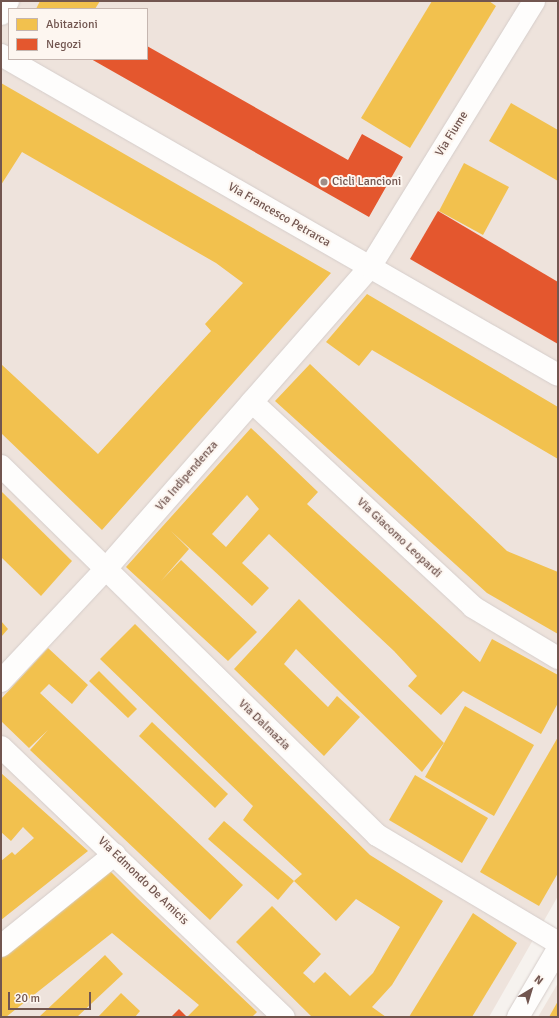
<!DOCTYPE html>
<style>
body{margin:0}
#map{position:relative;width:559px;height:1018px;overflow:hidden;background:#f6f2ee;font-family:Signika,sans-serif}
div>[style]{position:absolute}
.residential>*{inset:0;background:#eee3dc}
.homes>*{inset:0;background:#f2c14e}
.shops>*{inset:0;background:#e4572e}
.roads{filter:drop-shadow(0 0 1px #d5cdca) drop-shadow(0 0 1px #d5cdca)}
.street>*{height:22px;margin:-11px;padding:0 11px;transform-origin:11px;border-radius:11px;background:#fefdfc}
.secondary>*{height:22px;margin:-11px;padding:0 11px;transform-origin:11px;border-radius:11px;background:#fefdfc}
.dots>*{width:11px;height:11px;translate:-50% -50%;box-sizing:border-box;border:2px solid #fdf6f0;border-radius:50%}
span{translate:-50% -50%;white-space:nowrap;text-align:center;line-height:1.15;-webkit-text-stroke:4px #fdf6f0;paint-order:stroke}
.street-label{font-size:12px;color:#725650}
.poi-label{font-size:12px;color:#725650}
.left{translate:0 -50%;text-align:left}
.frame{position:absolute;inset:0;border:2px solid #725650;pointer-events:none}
.legend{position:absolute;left:8px;top:8px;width:140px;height:52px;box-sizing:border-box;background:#fdf6f0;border:1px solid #c5b6b0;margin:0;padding:5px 7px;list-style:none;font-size:12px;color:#725650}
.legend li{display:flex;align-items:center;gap:8px;height:20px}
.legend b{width:20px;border:1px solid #c5b6b0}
.north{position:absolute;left:511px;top:970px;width:40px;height:40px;-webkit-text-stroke:3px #fdf6f0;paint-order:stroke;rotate:38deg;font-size:11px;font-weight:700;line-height:16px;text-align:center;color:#725650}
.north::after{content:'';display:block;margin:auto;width:14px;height:18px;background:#725650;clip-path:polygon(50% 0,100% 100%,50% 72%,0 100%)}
.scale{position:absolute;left:8px;top:992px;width:83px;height:18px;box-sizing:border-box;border:2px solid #725650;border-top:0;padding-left:5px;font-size:12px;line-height:14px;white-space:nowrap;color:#725650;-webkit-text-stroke:3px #fdf6f0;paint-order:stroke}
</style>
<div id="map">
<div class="residential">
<div style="clip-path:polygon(evenodd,1px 1px,558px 1px,558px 896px,489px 1017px,1px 1017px,1px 1px,9px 9px,147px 9px,147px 59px,9px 59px,9px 9px)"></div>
<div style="clip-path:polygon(558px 983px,558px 1017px,538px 1017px)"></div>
</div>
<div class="homes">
<div style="clip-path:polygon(40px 1px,100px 1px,95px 9px,36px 9px)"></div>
<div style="clip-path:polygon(432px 1px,489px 1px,496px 6px,410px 148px,361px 118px)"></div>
<div style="clip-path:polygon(1px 83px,331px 273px,102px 530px,1px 433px,1px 364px,98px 454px,211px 331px,205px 324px,243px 283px,216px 263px,22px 152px,1px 185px)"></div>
<div style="clip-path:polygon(511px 103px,558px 130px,558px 181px,489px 141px)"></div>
<div style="clip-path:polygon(464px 163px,509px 187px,483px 235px,439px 211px)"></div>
<div style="clip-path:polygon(367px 294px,558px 407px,558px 459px,372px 350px,359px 366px,326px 342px)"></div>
<div style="clip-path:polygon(310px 364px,507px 551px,558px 572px,558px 634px,487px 593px,275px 401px)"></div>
<div style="clip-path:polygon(evenodd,251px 428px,318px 492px,307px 504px,480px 662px,492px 639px,558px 675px,558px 703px,541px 734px,463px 691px,441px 715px,408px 686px,417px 676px,394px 651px,269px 534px,242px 563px,269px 588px,252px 606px,171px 531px,189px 549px,161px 581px,181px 560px,257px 632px,228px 661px,126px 567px,251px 428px,247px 495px,259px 509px,226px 547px,212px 534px,247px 495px)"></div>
<div style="clip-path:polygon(1px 491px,72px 561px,41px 596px,1px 557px)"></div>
<div style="clip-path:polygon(299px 599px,444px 743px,422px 772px,296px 649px,284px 664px,328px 707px,337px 696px,360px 717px,324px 756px,234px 669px)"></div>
<div style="clip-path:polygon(1px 621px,8px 629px,1px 637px)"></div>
<div style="clip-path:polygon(135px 624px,370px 855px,443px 901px,392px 985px,372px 1007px,386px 1017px,312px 1017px,236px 942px,272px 906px,321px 954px,303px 973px,314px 983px,325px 972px,350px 996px,373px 973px,400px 927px,356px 899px,336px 921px,294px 881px,302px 874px,243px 820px,253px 806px,100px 659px)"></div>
<div style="clip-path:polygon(48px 648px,88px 685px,72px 704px,49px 684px,40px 693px,243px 885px,210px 920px,30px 750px,48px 730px,29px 748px,1px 721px,1px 699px)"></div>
<div style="clip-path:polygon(99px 671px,137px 709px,128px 718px,89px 681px)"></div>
<div style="clip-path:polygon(465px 706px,534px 745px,494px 816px,425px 777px)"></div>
<div style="clip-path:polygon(152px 722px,228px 794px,215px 808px,139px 736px)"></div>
<div style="clip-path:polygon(558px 737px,558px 873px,539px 906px,480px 872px)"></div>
<div style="clip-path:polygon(1px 773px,88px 851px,1px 920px,1px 861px,12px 852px,15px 855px,34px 838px,23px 827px,11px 841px,1px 832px)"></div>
<div style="clip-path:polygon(415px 775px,488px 818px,462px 863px,389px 820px)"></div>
<div style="clip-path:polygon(224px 821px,294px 881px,278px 900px,208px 839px)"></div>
<div style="clip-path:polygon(108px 869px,137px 898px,257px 1012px,252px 1017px,187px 1017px,199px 1005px,112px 933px,6px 1017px,1px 1017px,1px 958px)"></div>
<div style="clip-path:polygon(473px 913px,517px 943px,472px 1017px,409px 1017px)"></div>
<div style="clip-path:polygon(105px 955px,123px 974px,77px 1017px,39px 1017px)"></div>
<div style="clip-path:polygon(121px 993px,140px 1011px,135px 1017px,98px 1017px)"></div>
<div style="clip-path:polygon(558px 1001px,558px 1017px,549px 1017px)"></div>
</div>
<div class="shops">
<div style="clip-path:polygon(147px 46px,348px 160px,362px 134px,403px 157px,369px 217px,91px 59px,147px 59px)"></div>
<div style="clip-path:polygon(438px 211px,558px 282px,558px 344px,410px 259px)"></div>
<div style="clip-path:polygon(179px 1009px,187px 1017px,171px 1017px)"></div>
</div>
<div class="roads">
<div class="street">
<div style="left:1px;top:14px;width:15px;rotate:-62deg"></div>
<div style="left:252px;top:402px;width:301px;rotate:42.8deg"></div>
<div style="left:473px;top:607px;width:99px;rotate:31deg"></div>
<div style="left:1px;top:466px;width:527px;rotate:44.46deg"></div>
<div style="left:377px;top:835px;width:211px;rotate:30.8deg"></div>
<div style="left:1px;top:681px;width:151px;rotate:-46.9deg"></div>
<div style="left:104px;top:571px;width:404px;rotate:-48.8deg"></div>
<div style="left:370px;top:267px;width:312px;rotate:-58.3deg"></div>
<div style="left:1px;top:747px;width:391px;rotate:43.7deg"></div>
<div style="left:1px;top:946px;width:146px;rotate:-38.9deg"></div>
</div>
<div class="secondary">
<div style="left:1px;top:55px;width:642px;rotate:29.88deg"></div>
<div style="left:518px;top:1017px;width:79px;rotate:-59.5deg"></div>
</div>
</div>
<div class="dots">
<div style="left:324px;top:182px;background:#a08d87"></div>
</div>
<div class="street-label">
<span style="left:452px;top:134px;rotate:-58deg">Via Fiume</span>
<span style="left:279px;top:215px;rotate:30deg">Via Francesco Petrarca</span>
<span style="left:187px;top:476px;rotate:-49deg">Via Indipendenza</span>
<span style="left:399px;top:538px;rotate:43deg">Via Giacomo Leopardi</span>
<span style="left:264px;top:725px;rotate:44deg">Via Dalmazia</span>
<span style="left:143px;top:881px;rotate:44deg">Via Edmondo De Amicis</span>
</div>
<div class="poi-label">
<span class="left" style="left:332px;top:182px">Cicli Lancioni</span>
</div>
<div class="frame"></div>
<ul class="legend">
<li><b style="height:11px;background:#f2c14e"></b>Abitazioni</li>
<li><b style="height:11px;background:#e4572e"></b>Negozi</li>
</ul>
<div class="north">N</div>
<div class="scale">20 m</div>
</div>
